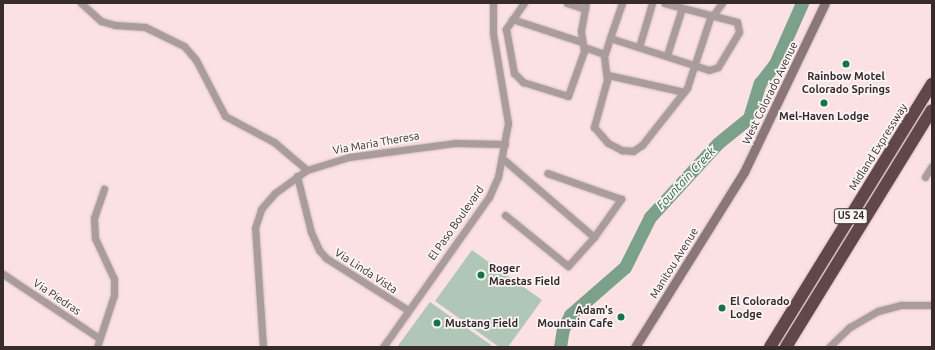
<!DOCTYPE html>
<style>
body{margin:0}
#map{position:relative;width:935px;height:350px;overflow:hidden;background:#fbe1e3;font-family:Ubuntu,sans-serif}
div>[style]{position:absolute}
.green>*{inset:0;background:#b0c7b8}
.river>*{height:13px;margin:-6.5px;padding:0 6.5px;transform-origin:6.5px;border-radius:6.5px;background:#7ca18a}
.roads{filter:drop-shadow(0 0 1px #d4bdbe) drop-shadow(0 0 1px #d4bdbe)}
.street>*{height:7px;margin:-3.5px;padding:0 3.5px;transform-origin:3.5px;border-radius:3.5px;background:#aa9c9d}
.secondary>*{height:9px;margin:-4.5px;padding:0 4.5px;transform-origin:4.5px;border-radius:4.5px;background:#8b7779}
.highway>*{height:12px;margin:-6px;padding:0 6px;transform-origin:6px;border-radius:6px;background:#62474a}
.dots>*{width:11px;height:11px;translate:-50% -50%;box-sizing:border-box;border:2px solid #faf4f4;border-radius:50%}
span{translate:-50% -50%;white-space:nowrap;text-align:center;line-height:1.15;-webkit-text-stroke:3.5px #faf4f4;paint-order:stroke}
.shield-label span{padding:1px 3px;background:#faf4f4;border:1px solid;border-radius:3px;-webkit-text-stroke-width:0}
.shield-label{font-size:10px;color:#372b2c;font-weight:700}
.poi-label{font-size:11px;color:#372b2c;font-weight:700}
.left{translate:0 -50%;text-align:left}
.right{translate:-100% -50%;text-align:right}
.street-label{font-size:11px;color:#372b2c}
.water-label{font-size:12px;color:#286544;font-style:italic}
.frame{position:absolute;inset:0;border:4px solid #372b2c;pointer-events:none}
</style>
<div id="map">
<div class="green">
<div style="clip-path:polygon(472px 250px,542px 300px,508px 347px,499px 347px,435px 301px)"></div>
<div style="clip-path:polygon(430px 302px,491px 345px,491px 347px,397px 347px)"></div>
</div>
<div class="river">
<div style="left:560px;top:347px;width:18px;rotate:-81deg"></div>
<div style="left:563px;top:329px;width:16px;rotate:-63deg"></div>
<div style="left:570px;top:315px;width:73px;rotate:-41.1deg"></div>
<div style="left:625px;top:267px;width:56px;rotate:-63.4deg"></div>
<div style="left:650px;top:217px;width:100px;rotate:-47.4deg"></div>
<div style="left:718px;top:143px;width:40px;rotate:-39deg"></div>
<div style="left:749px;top:118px;width:37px;rotate:-73deg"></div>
<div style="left:760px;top:83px;width:24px;rotate:-52deg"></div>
<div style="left:775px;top:64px;width:67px;rotate:-66.1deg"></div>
</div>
<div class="roads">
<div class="street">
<div style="left:81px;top:3px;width:27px;rotate:42deg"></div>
<div style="left:101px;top:21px;width:15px;rotate:16deg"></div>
<div style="left:115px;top:25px;width:30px;rotate:4deg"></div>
<div style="left:145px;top:27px;width:43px;rotate:26deg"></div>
<div style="left:184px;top:46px;width:18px;rotate:49deg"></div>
<div style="left:196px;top:60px;width:63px;rotate:62.6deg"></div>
<div style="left:225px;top:116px;width:55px;rotate:28deg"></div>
<div style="left:274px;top:142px;width:43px;rotate:40.3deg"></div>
<div style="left:524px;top:3px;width:32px;rotate:125deg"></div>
<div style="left:506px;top:29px;width:45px;rotate:79.7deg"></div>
<div style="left:514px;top:73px;width:13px;rotate:45deg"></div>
<div style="left:523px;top:82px;width:47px;rotate:17.3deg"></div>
<div style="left:568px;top:96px;width:48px;rotate:-70.4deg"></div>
<div style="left:584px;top:51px;width:20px;rotate:-99deg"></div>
<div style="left:581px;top:31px;width:28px;rotate:-80deg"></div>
<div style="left:567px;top:3px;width:19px;rotate:18deg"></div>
<div style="left:622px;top:3px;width:37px;rotate:109deg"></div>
<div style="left:610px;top:38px;width:104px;rotate:17.9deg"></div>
<div style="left:709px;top:70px;width:9px;rotate:-18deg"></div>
<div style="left:718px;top:67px;width:41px;rotate:-59deg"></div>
<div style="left:739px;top:32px;width:10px;rotate:-101deg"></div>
<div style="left:737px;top:22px;width:75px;rotate:-165.4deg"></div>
<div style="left:714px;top:14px;width:14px;rotate:-54deg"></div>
<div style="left:512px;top:19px;width:74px;rotate:18.2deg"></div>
<div style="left:610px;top:38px;width:19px;rotate:108deg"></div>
<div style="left:604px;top:56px;width:24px;rotate:83deg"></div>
<div style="left:607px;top:80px;width:49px;rotate:105.5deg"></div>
<div style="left:594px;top:127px;width:21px;rotate:49deg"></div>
<div style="left:608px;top:143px;width:16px;rotate:27deg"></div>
<div style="left:622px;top:150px;width:11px;rotate:5deg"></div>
<div style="left:633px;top:151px;width:11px;rotate:-34deg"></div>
<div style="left:642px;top:145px;width:73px;rotate:-51.7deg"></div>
<div style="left:687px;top:88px;width:77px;rotate:-71.8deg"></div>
<div style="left:584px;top:47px;width:21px;rotate:19deg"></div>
<div style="left:639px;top:47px;width:46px;rotate:-73.5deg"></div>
<div style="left:667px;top:55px;width:49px;rotate:-72.3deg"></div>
<div style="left:608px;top:75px;width:78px;rotate:12.6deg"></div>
<div style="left:503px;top:159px;width:120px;rotate:40.6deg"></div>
<div style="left:297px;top:176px;width:58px;rotate:76deg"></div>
<div style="left:311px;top:232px;width:20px;rotate:66deg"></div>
<div style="left:319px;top:250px;width:11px;rotate:49deg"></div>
<div style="left:326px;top:258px;width:97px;rotate:32.4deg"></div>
<div style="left:925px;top:177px;width:13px;rotate:-58deg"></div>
<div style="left:505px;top:215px;width:81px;rotate:39deg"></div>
<div style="left:568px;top:266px;width:39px;rotate:-48deg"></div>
<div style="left:594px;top:237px;width:47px;rotate:-54.6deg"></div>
<div style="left:621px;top:199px;width:78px;rotate:-160.6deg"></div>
<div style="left:3px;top:274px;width:115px;rotate:33.7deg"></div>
<div style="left:97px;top:347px;width:55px;rotate:-71.9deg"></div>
<div style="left:114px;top:295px;width:16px;rotate:-90deg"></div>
<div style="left:114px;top:279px;width:45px;rotate:-114.9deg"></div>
<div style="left:95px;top:238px;width:20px;rotate:-93deg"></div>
<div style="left:94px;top:218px;width:31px;rotate:-71deg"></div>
<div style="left:263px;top:347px;width:119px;rotate:-93.8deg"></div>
<div style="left:255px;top:228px;width:20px;rotate:-72deg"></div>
<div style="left:261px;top:209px;width:21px;rotate:-49deg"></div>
<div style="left:275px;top:193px;width:39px;rotate:-36deg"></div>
<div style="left:307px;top:170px;width:44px;rotate:-17.2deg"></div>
<div style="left:349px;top:157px;width:108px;rotate:-7.5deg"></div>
<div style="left:456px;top:143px;width:49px;rotate:1.2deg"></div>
<div style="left:383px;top:347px;width:184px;rotate:-54.8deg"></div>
<div style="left:489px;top:197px;width:22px;rotate:-66deg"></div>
<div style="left:498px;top:177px;width:55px;rotate:-79.5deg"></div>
<div style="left:508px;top:123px;width:91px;rotate:-99.5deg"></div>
<div style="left:493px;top:33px;width:30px;rotate:-90deg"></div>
<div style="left:829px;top:347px;width:29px;rotate:-44deg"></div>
<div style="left:850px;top:327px;width:32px;rotate:-30deg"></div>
<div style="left:878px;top:311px;width:24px;rotate:-15deg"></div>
<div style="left:901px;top:305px;width:31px"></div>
</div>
<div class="secondary">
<div style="left:635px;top:347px;width:206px;rotate:-58.1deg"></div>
<div style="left:744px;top:172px;width:187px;rotate:-64.4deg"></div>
</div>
<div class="highway">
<div style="left:770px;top:347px;width:309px;rotate:-58.4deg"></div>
<div style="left:786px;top:347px;width:278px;rotate:-58.4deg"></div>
</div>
</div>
<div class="dots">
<div style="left:846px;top:64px;background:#177348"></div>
<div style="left:824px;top:103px;background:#177348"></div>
<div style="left:481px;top:275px;background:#177348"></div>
<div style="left:722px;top:308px;background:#177348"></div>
<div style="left:621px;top:317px;background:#177348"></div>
<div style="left:437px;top:323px;background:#177348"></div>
</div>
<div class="shield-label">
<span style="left:851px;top:216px">US 24</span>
</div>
<div class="poi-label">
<span style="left:846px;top:83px">Rainbow Motel<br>Colorado Springs</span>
<span style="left:824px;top:116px">Mel-Haven Lodge</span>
<span class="left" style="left:489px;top:275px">Roger<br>Maestas Field</span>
<span class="left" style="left:730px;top:308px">El Colorado<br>Lodge</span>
<span class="right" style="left:613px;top:317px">Adam's<br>Mountain Cafe</span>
<span class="left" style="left:445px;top:323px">Mustang Field</span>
</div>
<div class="street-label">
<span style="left:770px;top:93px;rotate:-64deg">West Colorado Avenue</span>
<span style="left:376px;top:143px;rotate:-10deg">Via Maria Theresa</span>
<span style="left:878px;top:147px;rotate:-58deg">Midland Expressway</span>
<span style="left:456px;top:223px;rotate:-55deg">El Paso Boulevard</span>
<span style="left:674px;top:263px;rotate:-58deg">Manitou Avenue</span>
<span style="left:366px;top:271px;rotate:33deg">Via Linda Vista</span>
<span style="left:57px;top:297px;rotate:34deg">Via Piedras</span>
</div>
<div class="water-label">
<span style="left:686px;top:178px;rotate:-47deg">Fountain Creek</span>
</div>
<div class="frame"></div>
</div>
